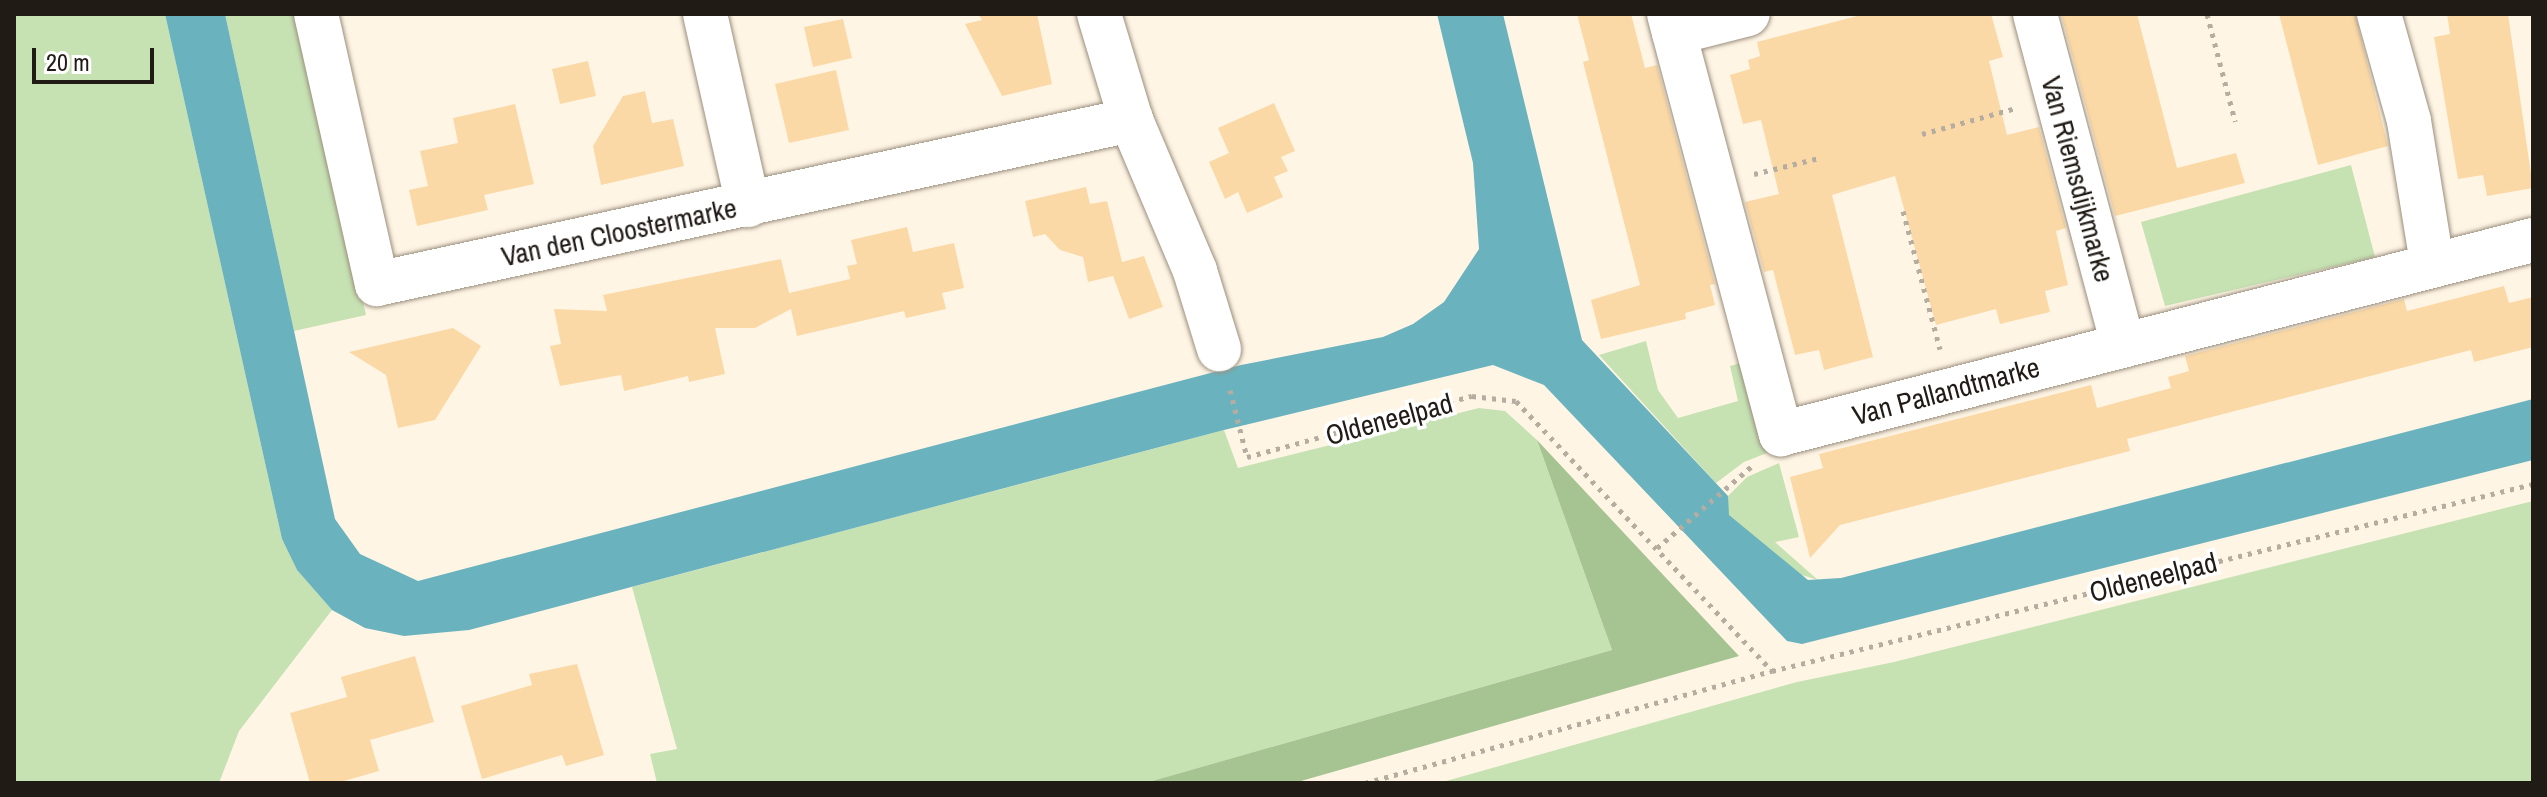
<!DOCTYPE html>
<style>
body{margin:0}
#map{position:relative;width:2547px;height:797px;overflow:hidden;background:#fff5e5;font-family:"Archivo Narrow",sans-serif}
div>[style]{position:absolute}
.green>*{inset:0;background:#c6e2b3}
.forest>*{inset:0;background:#a6c392}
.water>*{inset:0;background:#6ab3be}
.building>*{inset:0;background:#fbd9a7}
.path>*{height:5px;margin-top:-2.5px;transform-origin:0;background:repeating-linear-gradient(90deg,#b6ada1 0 4px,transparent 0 10px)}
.roads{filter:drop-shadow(0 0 2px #9b8f7e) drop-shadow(0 0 2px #9b8f7e)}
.minor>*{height:44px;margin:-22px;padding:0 22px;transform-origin:22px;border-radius:22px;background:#fff}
span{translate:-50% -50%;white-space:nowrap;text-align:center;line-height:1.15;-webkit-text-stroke:7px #fff;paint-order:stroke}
.street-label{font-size:28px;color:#201b15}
.frame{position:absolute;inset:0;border:16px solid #201b15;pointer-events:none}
.scale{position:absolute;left:32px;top:48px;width:122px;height:36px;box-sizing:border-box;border:4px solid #201b15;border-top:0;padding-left:10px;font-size:24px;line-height:28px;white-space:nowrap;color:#201b15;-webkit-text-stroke:6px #fff;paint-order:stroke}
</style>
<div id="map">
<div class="green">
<div style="clip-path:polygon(14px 14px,165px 14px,282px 539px,297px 570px,332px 610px,239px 731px,219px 783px,14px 783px)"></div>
<div style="clip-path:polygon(225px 14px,298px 14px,366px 315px,294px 331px)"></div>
<div style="clip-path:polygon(2351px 165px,2375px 257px,2165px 306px,2141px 222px)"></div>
<div style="clip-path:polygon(1646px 341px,1658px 390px,1678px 418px,1738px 401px,1730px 366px,1744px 362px,1767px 453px,1744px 462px,1716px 483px,1599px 355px)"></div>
<div style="clip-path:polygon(1479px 408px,1505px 411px,1537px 440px,1612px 650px,1145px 783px,657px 783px,650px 754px,677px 749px,632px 587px,1224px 430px,1238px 468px)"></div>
<div style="clip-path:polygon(1779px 463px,1799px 537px,1775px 542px,1818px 580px,1792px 572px,1728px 515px,1728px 496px,1747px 477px)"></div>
<div style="clip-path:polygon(2533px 501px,2533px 783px,1439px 783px,1797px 682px,1894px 662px)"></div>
</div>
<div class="forest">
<div style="clip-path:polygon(1537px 440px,1739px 656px,1294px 783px,1145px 783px,1612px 650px)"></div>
</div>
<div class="water">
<div style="clip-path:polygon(165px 14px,225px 14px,335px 519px,360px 554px,418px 581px,1241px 365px,1383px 337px,1413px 324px,1444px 302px,1479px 249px,1473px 163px,1437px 14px,1503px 14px,1582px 340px,1728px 496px,1729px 515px,1808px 580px,1841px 578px,2533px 399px,2533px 460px,1802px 644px,1787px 641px,1544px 385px,1493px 365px,1224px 430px,469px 630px,404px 636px,365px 628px,332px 610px,297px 570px,282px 539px)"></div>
</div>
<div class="building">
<div style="clip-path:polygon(978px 14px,1037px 14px,1052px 84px,1002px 96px,965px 24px,982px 20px)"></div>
<div style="clip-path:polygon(1577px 14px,1631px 14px,1645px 68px,1657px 65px,1715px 284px,1710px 285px,1715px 305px,1685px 313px,1686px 319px,1601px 339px,1591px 300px,1640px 285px,1583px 62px,1589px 60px)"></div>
<div style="clip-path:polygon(1865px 14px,1991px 14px,2003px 57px,1989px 61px,2007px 135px,2039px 127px,2066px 228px,2056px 231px,2068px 285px,2045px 291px,2050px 312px,2000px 324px,1996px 309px,1936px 325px,1895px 176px,1832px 195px,1873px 357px,1824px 370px,1819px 350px,1795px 355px,1773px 270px,1764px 272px,1745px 202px,1779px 194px,1761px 120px,1743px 124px,1730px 75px,1750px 69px,1748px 60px,1760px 56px,1757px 42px)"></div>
<div style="clip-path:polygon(2061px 14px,2137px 14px,2177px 168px,2236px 153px,2245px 183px,2115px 216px)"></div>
<div style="clip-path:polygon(2279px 14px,2355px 14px,2388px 146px,2318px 165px)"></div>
<div style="clip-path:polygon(2447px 14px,2508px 14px,2533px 188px,2487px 196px,2483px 175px,2458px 179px,2434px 37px,2450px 34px)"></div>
<div style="clip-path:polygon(843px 19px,852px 58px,813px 67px,804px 27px)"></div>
<div style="clip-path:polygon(588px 61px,596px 96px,560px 104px,552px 69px)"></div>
<div style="clip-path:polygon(836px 70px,849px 130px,789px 143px,775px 84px)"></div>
<div style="clip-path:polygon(645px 91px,652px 123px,673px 119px,684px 166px,601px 185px,593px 146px,623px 96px)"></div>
<div style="clip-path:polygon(1274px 103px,1295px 151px,1281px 157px,1288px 171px,1274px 177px,1283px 197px,1247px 213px,1238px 192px,1225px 199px,1209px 162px,1229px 153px,1218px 128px)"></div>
<div style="clip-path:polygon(515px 104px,534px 184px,484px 195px,488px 210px,417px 226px,409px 190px,428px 186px,420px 151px,458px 143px,453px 118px)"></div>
<div style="clip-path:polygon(1086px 187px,1090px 204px,1107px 201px,1122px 262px,1144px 256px,1163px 307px,1129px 319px,1113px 276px,1088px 282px,1083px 257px,1060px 250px,1045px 234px,1033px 237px,1025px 201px)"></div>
<div style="clip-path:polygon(907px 227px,913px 252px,954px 243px,964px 288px,942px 293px,946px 309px,906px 318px,904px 311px,797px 336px,791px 309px,755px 328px,715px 328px,725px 374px,689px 382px,688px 376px,624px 391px,621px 375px,560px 386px,550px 346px,561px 344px,554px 309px,607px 311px,603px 295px,781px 259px,789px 293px,850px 279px,847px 266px,857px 264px,851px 240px)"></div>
<div style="clip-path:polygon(2504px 286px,2509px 303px,2533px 297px,2533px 347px,2474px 362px,2471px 350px,2127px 439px,2130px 451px,1840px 525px,1810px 558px,1790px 477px,1823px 468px,1819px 454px,2091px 385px,2097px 408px,2171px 388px,2168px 377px,2189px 371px,2185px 356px,2404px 299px,2407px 311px)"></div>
<div style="clip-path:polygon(453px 328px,481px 346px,435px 420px,398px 428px,386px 375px,349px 352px)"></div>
<div style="clip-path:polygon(415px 656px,434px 722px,370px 740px,379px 771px,337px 783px,310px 783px,290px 713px,347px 697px,341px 677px)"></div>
<div style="clip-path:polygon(577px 664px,604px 755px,566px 766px,562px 755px,482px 779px,461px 706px,532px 685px,529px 674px)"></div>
</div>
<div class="path">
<div style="left:2207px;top:14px;width:111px;rotate:75.3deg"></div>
<div style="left:1922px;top:134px;width:98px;rotate:-15.5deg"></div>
<div style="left:1754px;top:174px;width:67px;rotate:-13.8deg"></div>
<div style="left:1903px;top:211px;width:143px;rotate:75deg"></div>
<div style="left:1230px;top:390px;width:69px;rotate:75.8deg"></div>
<div style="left:1247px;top:457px;width:233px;rotate:-15.2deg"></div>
<div style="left:1472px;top:396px;width:44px;rotate:6.5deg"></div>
<div style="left:1516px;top:401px;width:372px;rotate:46.5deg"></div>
<div style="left:1657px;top:548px;width:127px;rotate:-40.8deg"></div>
<div style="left:1365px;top:783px;width:422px;rotate:-15.4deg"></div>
<div style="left:1772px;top:671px;width:784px;rotate:-13.81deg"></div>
</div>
<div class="roads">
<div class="minor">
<div style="left:316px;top:14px;width:277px;rotate:77.3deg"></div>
<div style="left:377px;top:284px;width:772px;rotate:-12.27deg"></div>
<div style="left:705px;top:14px;width:196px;rotate:77.3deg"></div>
<div style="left:1099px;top:14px;width:111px;rotate:73.2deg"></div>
<div style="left:1131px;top:120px;width:164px;rotate:67deg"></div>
<div style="left:1195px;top:271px;width:82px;rotate:72.9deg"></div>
<div style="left:1669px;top:14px;width:435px;rotate:75.1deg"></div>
<div style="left:1781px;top:434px;width:777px;rotate:-14.47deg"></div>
<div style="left:2035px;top:14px;width:342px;rotate:75.1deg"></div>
<div style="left:2379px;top:14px;width:111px;rotate:74.3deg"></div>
<div style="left:2409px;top:121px;width:144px;rotate:80.8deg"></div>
<div style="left:1674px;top:33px;width:76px;rotate:-14.4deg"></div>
</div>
</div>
<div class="street-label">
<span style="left:2078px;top:179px;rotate:75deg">Van Riemsdijkmarke</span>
<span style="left:619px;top:232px;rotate:-12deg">Van den Cloostermarke</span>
<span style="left:1946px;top:391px;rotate:-15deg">Van Pallandtmarke</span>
<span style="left:1389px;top:419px;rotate:-15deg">Oldeneelpad</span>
<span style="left:2153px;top:577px;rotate:-14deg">Oldeneelpad</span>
</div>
<div class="frame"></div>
<div class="scale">20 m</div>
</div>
